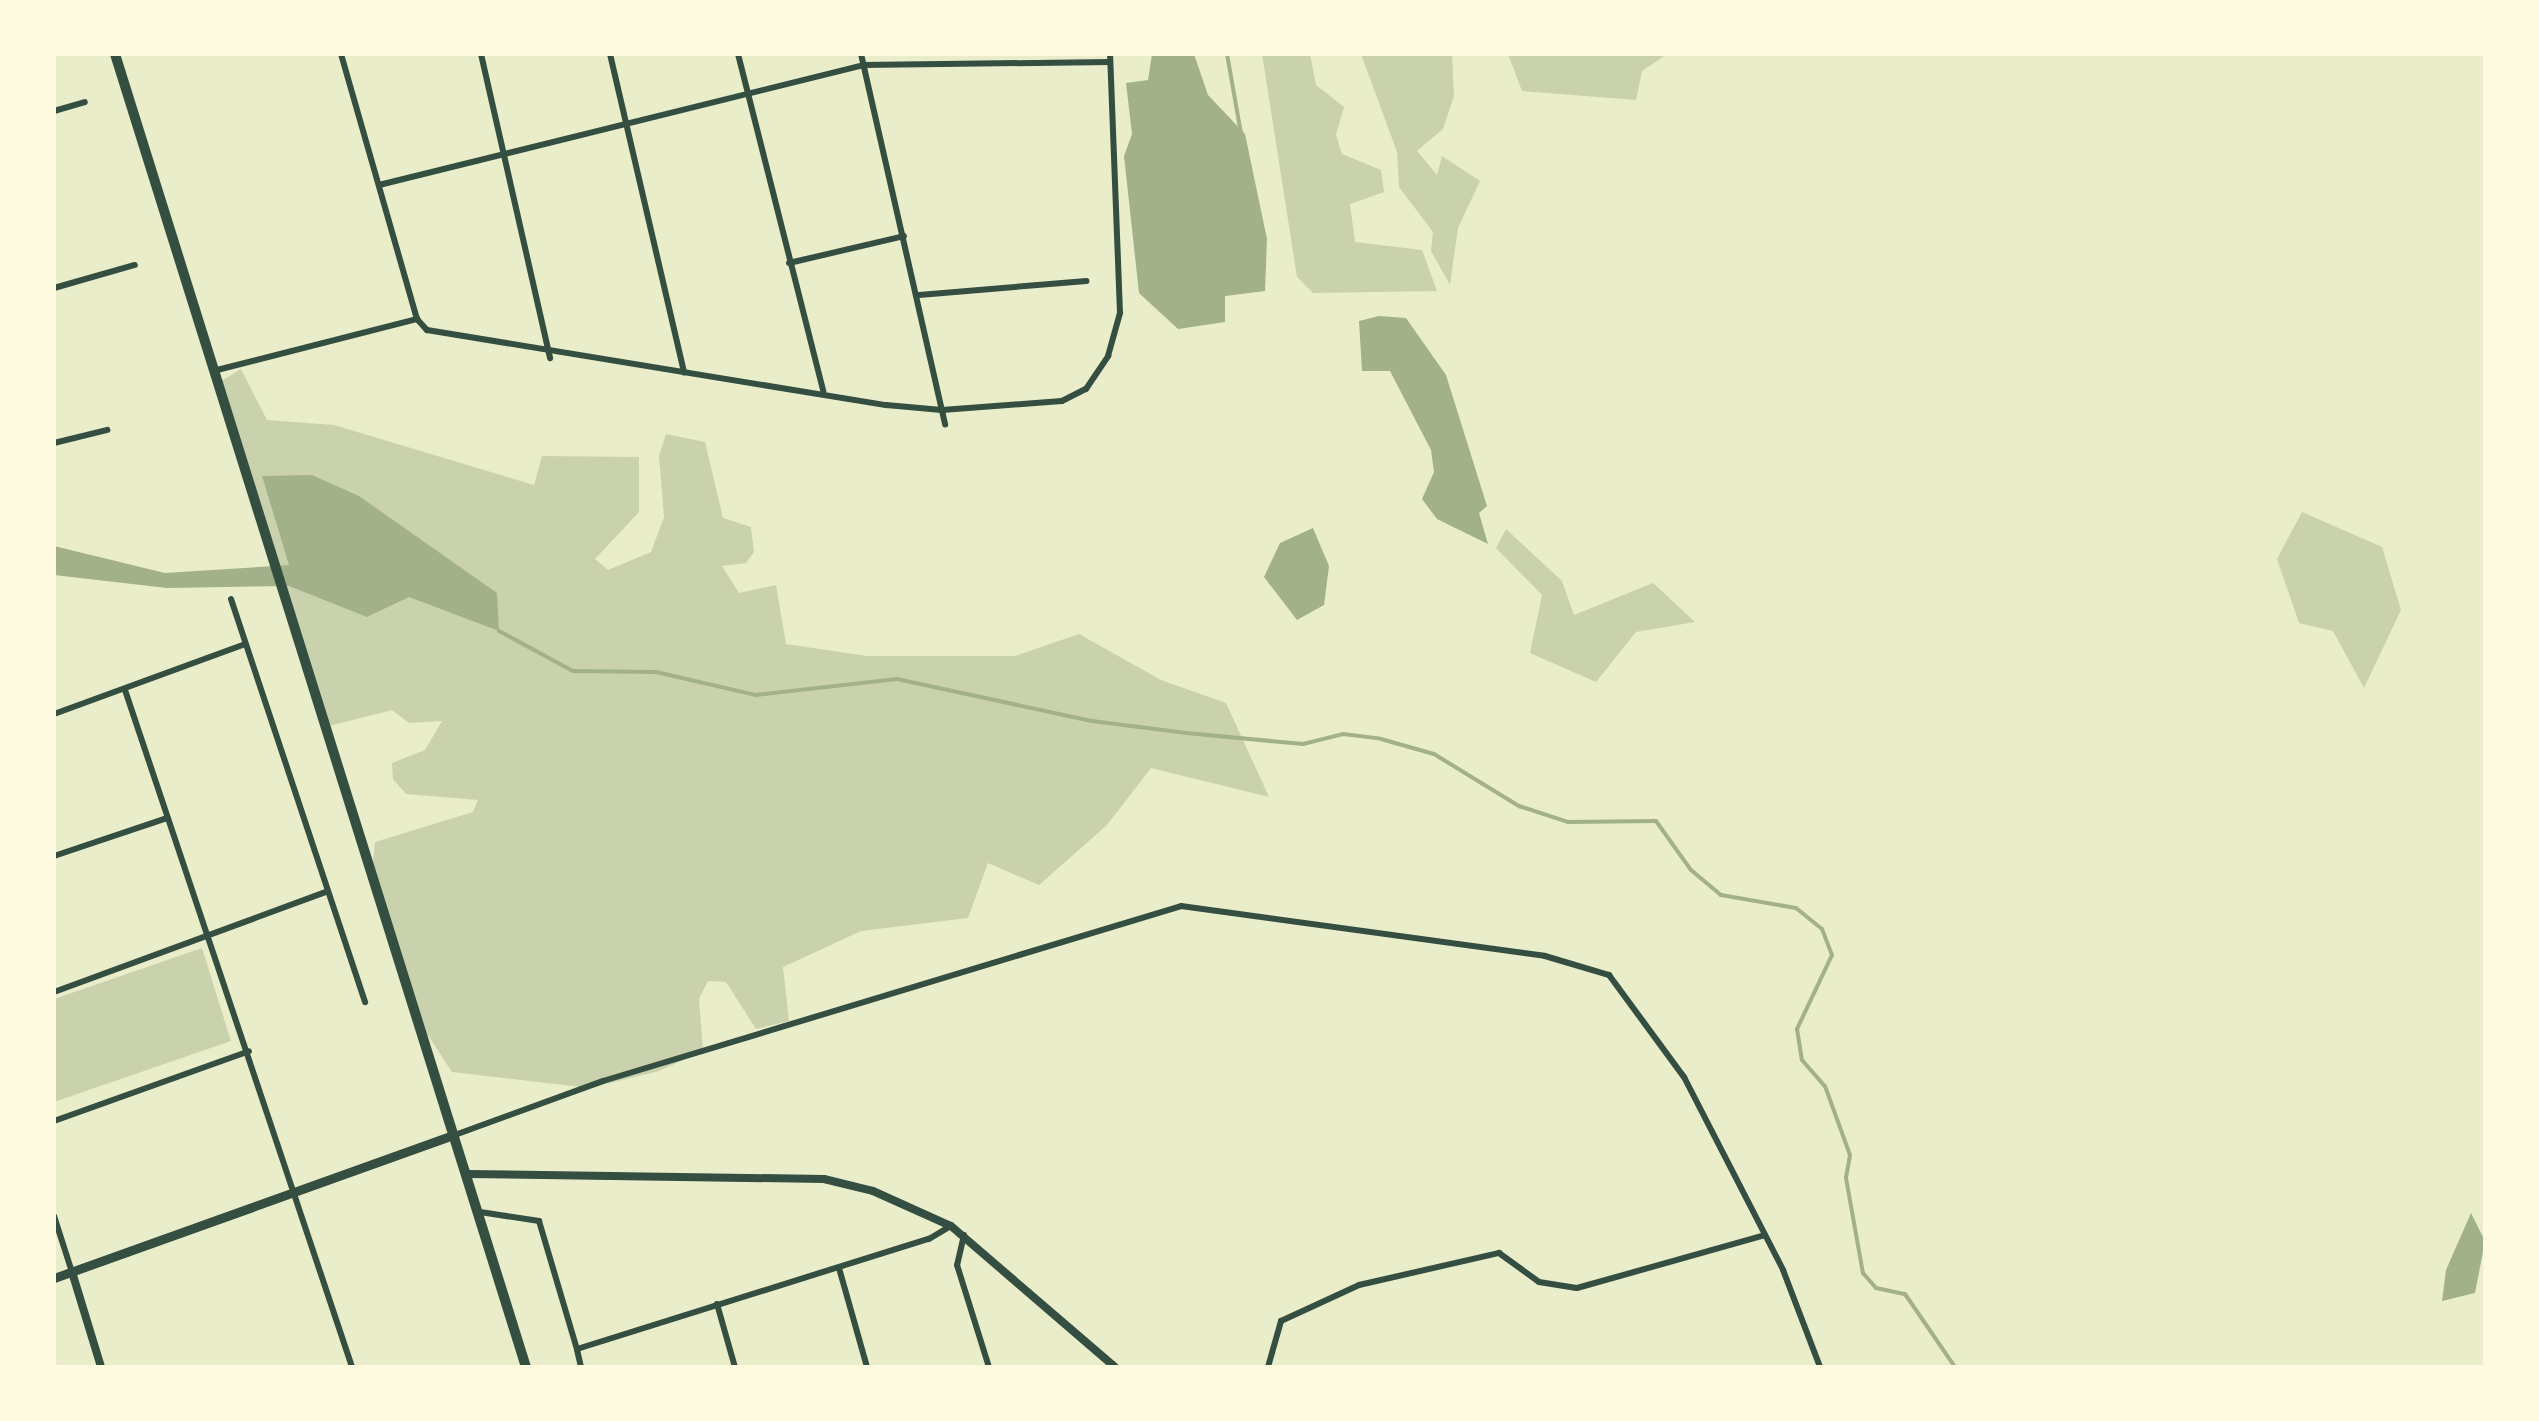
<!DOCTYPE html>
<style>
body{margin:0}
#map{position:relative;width:2539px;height:1421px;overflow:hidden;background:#e9edc9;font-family:"Alegreya Sans",sans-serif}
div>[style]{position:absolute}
.green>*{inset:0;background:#cad2ad}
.water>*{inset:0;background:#a3b18a}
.stream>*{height:4px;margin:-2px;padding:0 2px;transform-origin:2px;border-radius:2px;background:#a3b18a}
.minor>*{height:6px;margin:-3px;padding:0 3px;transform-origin:3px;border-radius:3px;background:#344e41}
.tertiary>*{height:8px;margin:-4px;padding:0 4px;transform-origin:4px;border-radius:4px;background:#344e41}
.secondary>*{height:9px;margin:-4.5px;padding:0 4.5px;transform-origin:4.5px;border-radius:4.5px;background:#344e41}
.primary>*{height:10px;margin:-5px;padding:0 5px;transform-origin:5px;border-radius:5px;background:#344e41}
span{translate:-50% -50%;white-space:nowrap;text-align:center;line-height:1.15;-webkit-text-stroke:8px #fefae0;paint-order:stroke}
.frame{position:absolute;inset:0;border:56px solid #fefae0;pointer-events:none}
</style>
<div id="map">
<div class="green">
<div style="clip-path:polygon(1262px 54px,1310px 54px,1316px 85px,1344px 107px,1336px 135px,1342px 154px,1381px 170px,1384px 192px,1350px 204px,1355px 242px,1422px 250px,1437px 291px,1313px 293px,1297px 277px)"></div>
<div style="clip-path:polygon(1361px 54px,1452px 54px,1454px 96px,1443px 129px,1417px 151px,1437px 175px,1442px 156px,1480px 181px,1458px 228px,1450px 285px,1431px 251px,1433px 232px,1399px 187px,1397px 152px)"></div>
<div style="clip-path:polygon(1508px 54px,1667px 54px,1642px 71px,1636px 100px,1522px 91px)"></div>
<div style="clip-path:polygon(241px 369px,267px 420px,334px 425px,534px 485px,542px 456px,639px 457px,639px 512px,595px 559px,608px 570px,651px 552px,664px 517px,659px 456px,666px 434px,705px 442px,723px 518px,751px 527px,754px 552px,746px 563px,722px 566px,739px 593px,776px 585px,786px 644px,867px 656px,1015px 656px,1079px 634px,1161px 680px,1226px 703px,1269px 797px,1151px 768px,1107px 825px,1039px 885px,988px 863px,968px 918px,861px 931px,783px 967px,789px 1021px,756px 1029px,726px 982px,708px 981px,699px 999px,703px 1051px,659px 1071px,590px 1088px,452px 1072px,418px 1020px,373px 862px,375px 842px,473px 812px,478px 800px,406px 794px,393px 779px,392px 763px,425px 750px,442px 721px,409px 723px,392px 710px,329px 726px,221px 381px)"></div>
<div style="clip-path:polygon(2302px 512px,2382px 547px,2401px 610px,2364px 688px,2333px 631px,2299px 623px,2277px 559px)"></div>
<div style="clip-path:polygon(1506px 529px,1562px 581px,1574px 615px,1653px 583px,1695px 622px,1636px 632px,1596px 682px,1530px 653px,1542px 595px,1496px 548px)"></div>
<div style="clip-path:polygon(202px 948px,231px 1041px,54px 1102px,54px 999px)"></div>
</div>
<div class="water">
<div style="clip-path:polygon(1152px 54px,1194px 54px,1208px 95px,1245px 134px,1267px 239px,1265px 291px,1225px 296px,1225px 322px,1178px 329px,1139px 293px,1124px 156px,1132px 134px,1126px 83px,1148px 80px)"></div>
<div style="clip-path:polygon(1379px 316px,1406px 318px,1446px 375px,1487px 506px,1479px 513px,1488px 544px,1437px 519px,1422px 499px,1434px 472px,1431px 450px,1390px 371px,1362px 371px,1359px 321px)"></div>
<div style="clip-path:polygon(312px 475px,359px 496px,497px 593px,499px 631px,409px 597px,367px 617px,289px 586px,167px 588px,54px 575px,54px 546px,165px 573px,289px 565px,262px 476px)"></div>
<div style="clip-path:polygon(1313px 528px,1329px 566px,1324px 605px,1297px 620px,1264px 577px,1280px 543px)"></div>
<div style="clip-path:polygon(2471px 1213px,2485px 1241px,2475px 1293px,2442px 1301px,2446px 1270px)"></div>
</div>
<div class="stream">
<div style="left:1227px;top:54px;width:80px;rotate:80deg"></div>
<div style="left:499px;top:631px;width:84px;rotate:28.4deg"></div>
<div style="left:573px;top:671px;width:83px;rotate:0.7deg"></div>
<div style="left:656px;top:672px;width:103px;rotate:13deg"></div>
<div style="left:756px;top:695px;width:142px;rotate:-6.5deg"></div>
<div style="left:897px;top:679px;width:199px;rotate:12.2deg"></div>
<div style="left:1092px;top:721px;width:95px;rotate:7.3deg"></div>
<div style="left:1186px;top:733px;width:118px;rotate:5.4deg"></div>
<div style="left:1303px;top:744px;width:41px;rotate:-14deg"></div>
<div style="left:1343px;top:734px;width:38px;rotate:7deg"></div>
<div style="left:1381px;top:739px;width:55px;rotate:15.8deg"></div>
<div style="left:1434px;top:754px;width:100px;rotate:31.5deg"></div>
<div style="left:1519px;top:806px;width:52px;rotate:18.1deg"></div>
<div style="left:1568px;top:822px;width:88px;rotate:-0.7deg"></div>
<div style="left:1656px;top:821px;width:60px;rotate:54.5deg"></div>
<div style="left:1691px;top:870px;width:39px;rotate:40deg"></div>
<div style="left:1721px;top:895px;width:76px;rotate:9.8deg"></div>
<div style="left:1796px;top:908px;width:33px;rotate:39deg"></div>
<div style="left:1822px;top:929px;width:28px;rotate:69deg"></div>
<div style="left:1832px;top:955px;width:82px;rotate:115.3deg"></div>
<div style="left:1797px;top:1029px;width:31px;rotate:81deg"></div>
<div style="left:1802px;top:1060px;width:35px;rotate:49deg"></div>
<div style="left:1825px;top:1086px;width:73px;rotate:70.1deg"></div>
<div style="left:1850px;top:1155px;width:23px;rotate:100deg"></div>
<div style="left:1846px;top:1178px;width:97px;rotate:79.9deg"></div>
<div style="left:1863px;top:1273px;width:20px;rotate:49deg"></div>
<div style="left:1876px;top:1288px;width:30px;rotate:12deg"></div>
<div style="left:1905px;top:1294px;width:88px;rotate:55.6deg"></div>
</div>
<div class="minor">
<div style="left:341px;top:54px;width:276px;rotate:74deg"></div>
<div style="left:481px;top:54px;width:312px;rotate:77.2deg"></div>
<div style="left:610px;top:54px;width:327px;rotate:76.9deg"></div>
<div style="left:738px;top:54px;width:348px;rotate:75.8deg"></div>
<div style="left:861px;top:54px;width:380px;rotate:77.2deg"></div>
<div style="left:54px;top:111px;width:32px;rotate:-16deg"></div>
<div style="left:379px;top:185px;width:499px;rotate:-13.9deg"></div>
<div style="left:863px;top:65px;width:247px;rotate:-0.7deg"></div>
<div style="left:789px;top:263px;width:118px;rotate:-13.2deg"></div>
<div style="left:54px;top:288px;width:84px;rotate:-15.9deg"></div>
<div style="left:919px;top:295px;width:168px;rotate:-4.8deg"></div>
<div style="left:213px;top:371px;width:211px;rotate:-14.3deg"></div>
<div style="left:417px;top:319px;width:15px;rotate:48deg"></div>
<div style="left:427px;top:330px;width:465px;rotate:9.3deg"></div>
<div style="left:886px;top:405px;width:56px;rotate:5.1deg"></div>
<div style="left:942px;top:410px;width:120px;rotate:-4.3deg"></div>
<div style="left:1062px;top:401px;width:27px;rotate:-27deg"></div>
<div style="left:1086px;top:389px;width:40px;rotate:-56deg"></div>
<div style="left:1108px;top:356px;width:45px;rotate:-74.4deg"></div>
<div style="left:1120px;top:313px;width:259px;rotate:-92.2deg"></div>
<div style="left:54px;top:443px;width:55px;rotate:-13.8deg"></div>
<div style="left:231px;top:599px;width:425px;rotate:71.6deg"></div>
<div style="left:125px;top:690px;width:714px;rotate:71.46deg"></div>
<div style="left:54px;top:714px;width:203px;rotate:-20.1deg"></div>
<div style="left:54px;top:856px;width:119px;rotate:-18.6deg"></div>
<div style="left:54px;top:992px;width:292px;rotate:-20.2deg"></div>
<div style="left:54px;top:1121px;width:207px;rotate:-19.7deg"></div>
<div style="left:452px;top:1136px;width:161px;rotate:-20deg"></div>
<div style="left:603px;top:1081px;width:604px;rotate:-16.84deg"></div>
<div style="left:1181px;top:906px;width:367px;rotate:7.8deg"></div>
<div style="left:1545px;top:956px;width:67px;rotate:16.5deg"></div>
<div style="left:1609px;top:975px;width:127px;rotate:53.7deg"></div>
<div style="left:1684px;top:1077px;width:217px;rotate:62.8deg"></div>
<div style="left:1783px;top:1270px;width:104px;rotate:69.1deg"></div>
<div style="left:480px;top:1212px;width:60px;rotate:8.7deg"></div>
<div style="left:539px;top:1221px;width:134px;rotate:73.5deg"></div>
<div style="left:54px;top:1216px;width:59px;rotate:72.2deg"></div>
<div style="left:964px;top:1235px;width:31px;rotate:103deg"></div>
<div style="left:957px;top:1265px;width:107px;rotate:72.6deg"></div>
<div style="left:839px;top:1268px;width:103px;rotate:74.2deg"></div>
<div style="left:717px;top:1304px;width:66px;rotate:74.1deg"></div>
<div style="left:581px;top:1367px;width:18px;rotate:-103deg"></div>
<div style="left:577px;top:1349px;width:369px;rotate:-17.4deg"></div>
<div style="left:929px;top:1239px;width:26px;rotate:-31deg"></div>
<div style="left:1268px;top:1367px;width:48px;rotate:-74.2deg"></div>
<div style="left:1281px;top:1321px;width:86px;rotate:-24.8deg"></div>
<div style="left:1359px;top:1285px;width:144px;rotate:-12.9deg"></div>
<div style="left:1499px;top:1253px;width:49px;rotate:35.9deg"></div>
<div style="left:1539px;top:1282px;width:38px;rotate:9deg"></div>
<div style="left:1577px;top:1288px;width:195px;rotate:-15.7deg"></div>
</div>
<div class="tertiary">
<div style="left:468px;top:1174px;width:356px;rotate:0.8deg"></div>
<div style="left:824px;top:1179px;width:50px;rotate:13.8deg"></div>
<div style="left:873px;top:1191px;width:85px;rotate:24.2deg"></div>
<div style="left:951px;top:1226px;width:216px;rotate:40.7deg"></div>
<div style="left:72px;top:1272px;width:99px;rotate:73deg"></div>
</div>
<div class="secondary">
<div style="left:54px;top:1278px;width:418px;rotate:-19.7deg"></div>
</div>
<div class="primary">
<div style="left:115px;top:54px;width:1376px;rotate:72.62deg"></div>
</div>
<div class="frame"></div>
</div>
